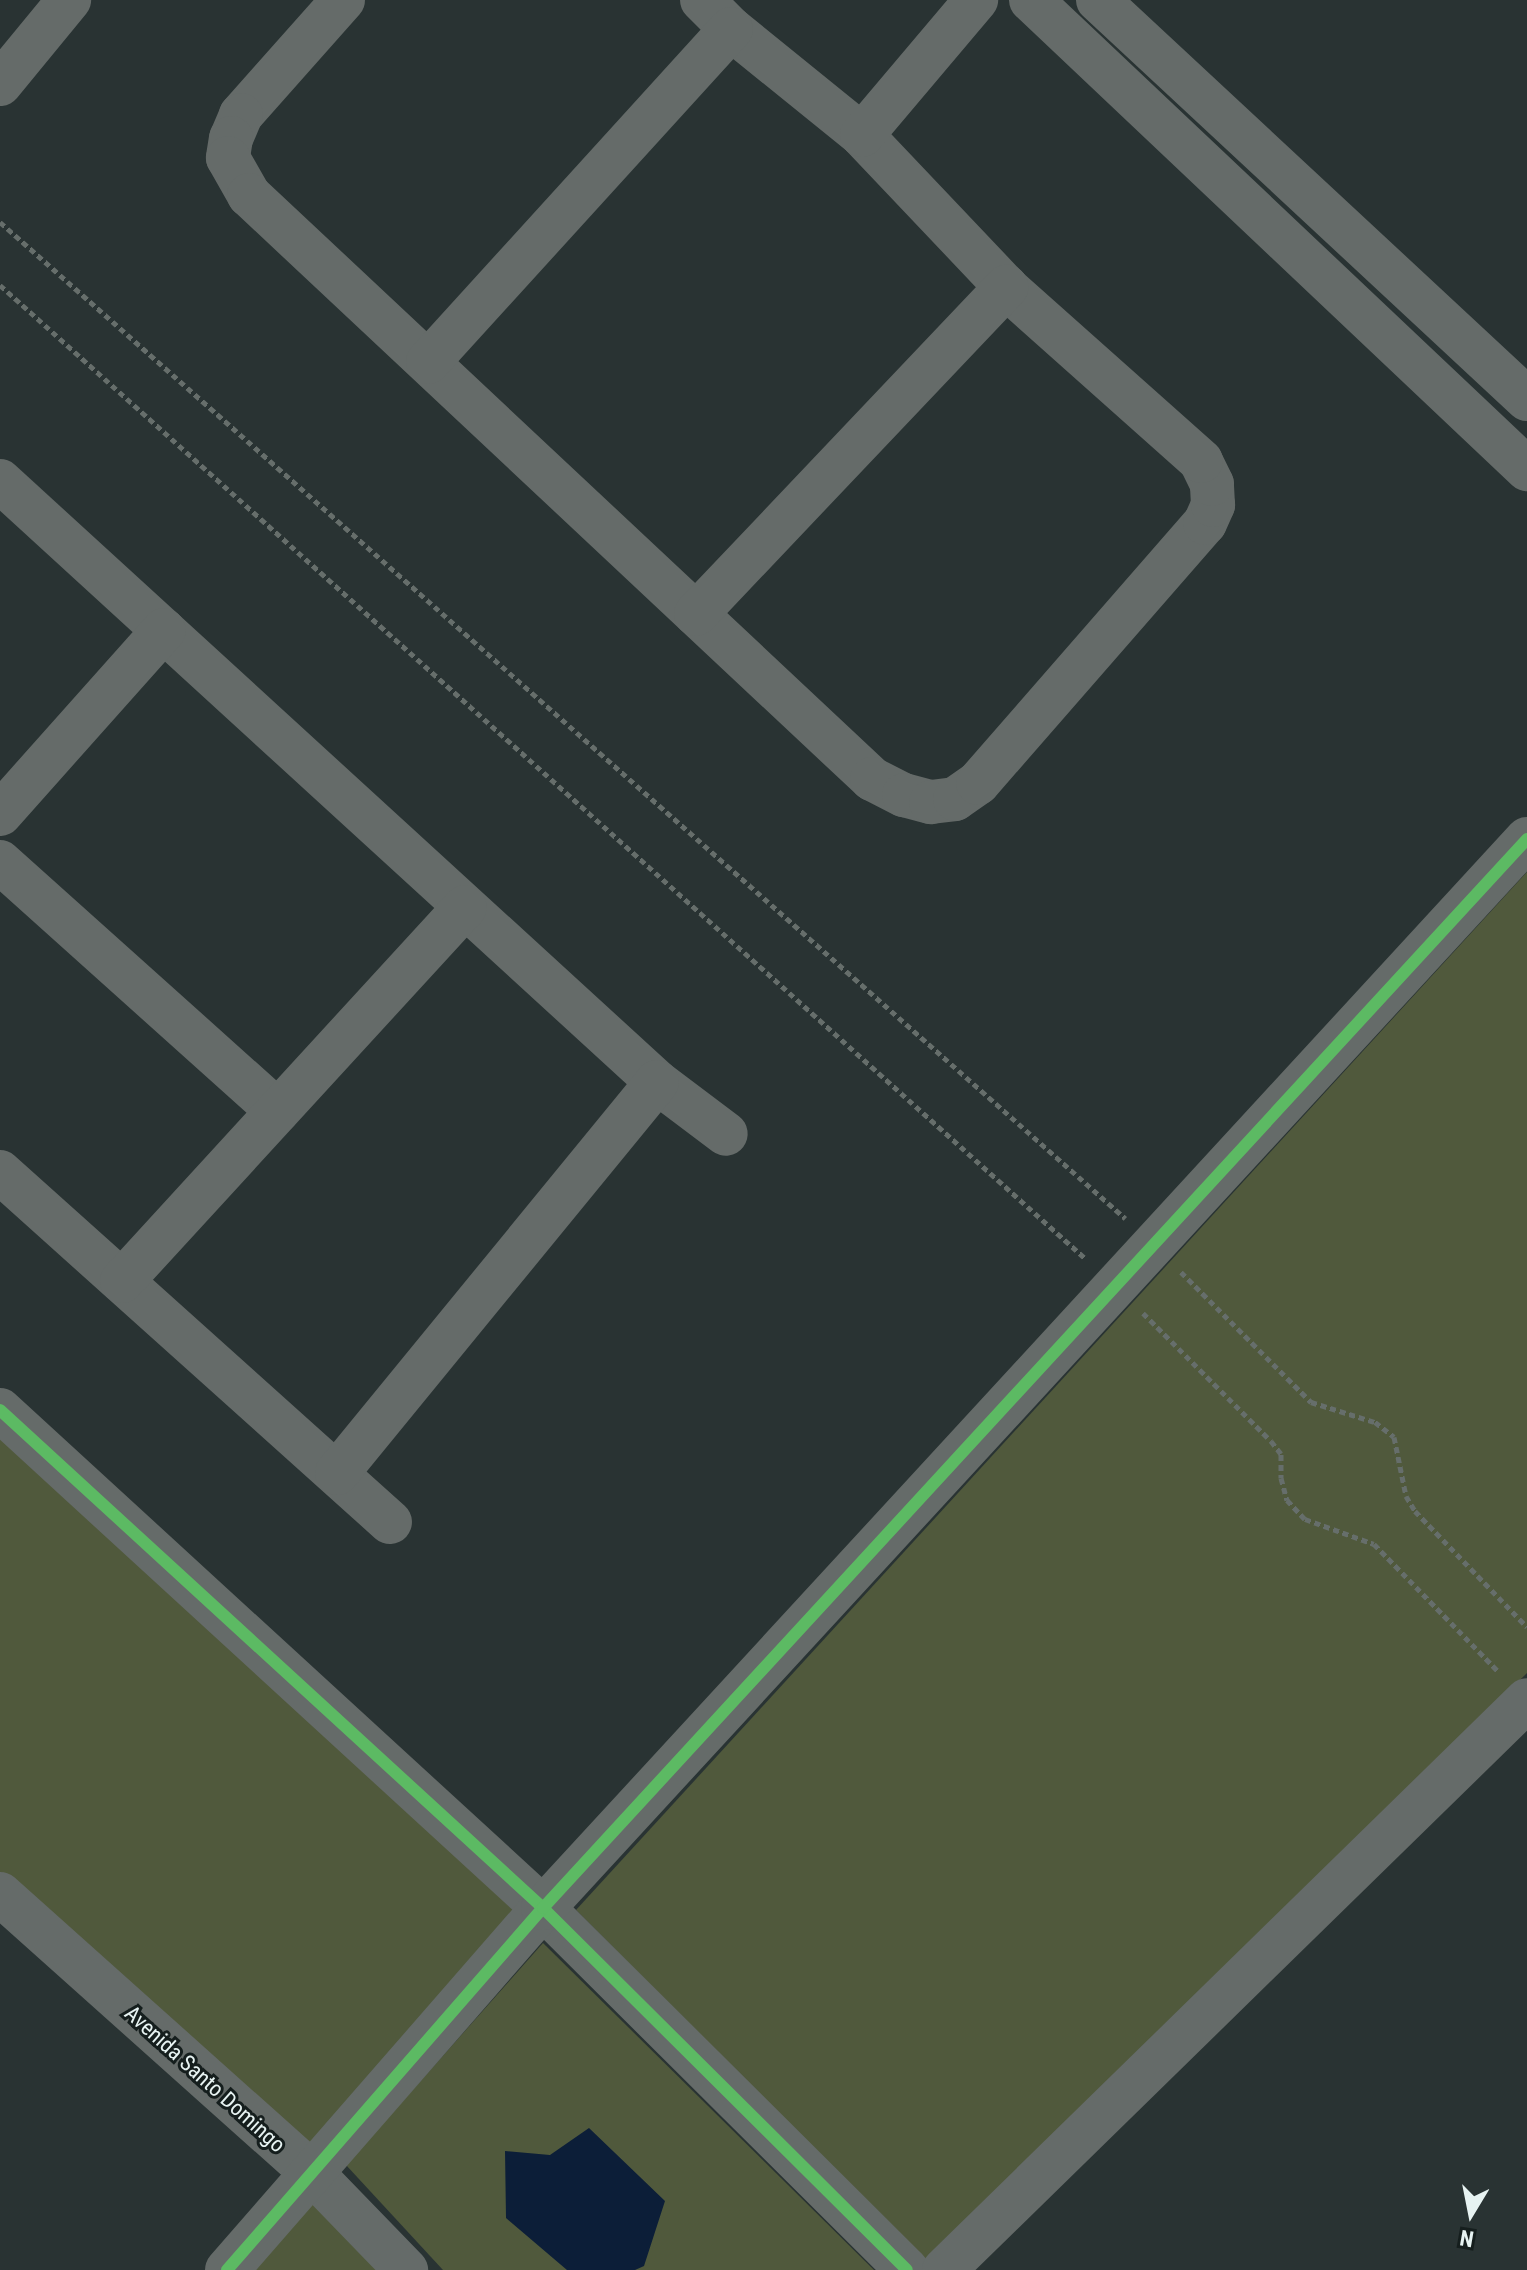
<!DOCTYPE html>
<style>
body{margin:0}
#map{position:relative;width:1527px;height:2270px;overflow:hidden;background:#293333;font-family:"Roboto Condensed",sans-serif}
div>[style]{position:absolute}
.green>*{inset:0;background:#50593c}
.water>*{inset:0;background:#0c1e38}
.path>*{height:5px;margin-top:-2.5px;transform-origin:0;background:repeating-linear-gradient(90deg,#666e6b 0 6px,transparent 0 10px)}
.minor>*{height:44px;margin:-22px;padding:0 22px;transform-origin:22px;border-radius:22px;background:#656b69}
.cycleway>*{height:12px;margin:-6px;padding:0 6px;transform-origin:6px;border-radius:6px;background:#5cba63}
span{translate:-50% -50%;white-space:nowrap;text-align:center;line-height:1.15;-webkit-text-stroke:6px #151e1d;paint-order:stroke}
.street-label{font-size:22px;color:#e7f3f2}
.north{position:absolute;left:1431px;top:2174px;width:80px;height:80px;-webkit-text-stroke:6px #151e1d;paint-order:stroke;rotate:190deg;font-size:22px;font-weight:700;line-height:32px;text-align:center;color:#e7f3f2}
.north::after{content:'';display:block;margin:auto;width:28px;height:36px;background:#e7f3f2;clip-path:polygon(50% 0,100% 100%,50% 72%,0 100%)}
</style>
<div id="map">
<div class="green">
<div style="clip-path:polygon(1527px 872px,1527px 1673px,927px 2263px,576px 1910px)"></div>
<div style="clip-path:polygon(0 1437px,516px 1906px,311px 2154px,0 1881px)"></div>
<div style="clip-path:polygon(543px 1943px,874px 2270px,443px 2270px,346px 2165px)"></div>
<div style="clip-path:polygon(315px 2199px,380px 2270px,250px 2270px)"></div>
</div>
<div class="water">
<div style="clip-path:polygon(589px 2128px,665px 2201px,644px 2266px,635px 2270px,567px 2270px,506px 2218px,505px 2151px,550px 2155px)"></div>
</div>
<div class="path">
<div style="left:0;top:222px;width:1503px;rotate:41.52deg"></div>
<div style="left:0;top:285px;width:1459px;rotate:41.89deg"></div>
<div style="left:1181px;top:1272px;width:184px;rotate:45deg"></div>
<div style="left:1311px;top:1402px;width:67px;rotate:17.4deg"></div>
<div style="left:1375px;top:1422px;width:24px;rotate:38deg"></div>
<div style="left:1394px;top:1437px;width:60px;rotate:78.5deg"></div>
<div style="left:1406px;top:1496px;width:17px;rotate:59deg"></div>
<div style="left:1415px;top:1511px;width:161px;rotate:46deg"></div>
<div style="left:1143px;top:1313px;width:181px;rotate:45deg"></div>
<div style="left:1271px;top:1441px;width:16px;rotate:52deg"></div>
<div style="left:1281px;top:1454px;width:24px;rotate:90deg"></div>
<div style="left:1281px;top:1478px;width:23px;rotate:75deg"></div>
<div style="left:1287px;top:1500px;width:26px;rotate:47deg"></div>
<div style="left:1305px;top:1519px;width:73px;rotate:19.9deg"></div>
<div style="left:1374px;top:1544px;width:177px;rotate:45.7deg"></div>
</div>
<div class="minor">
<div style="left:343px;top:0;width:154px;rotate:131.6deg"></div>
<div style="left:241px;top:115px;width:25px;rotate:113deg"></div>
<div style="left:231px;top:138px;width:20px;rotate:99deg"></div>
<div style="left:228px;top:158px;width:43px;rotate:60.4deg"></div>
<div style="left:249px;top:195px;width:854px;rotate:43.15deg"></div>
<div style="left:872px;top:779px;width:36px;rotate:27deg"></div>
<div style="left:904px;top:795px;width:28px;rotate:15deg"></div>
<div style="left:931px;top:802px;width:24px;rotate:-7deg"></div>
<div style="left:955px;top:799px;width:28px;rotate:-35deg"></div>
<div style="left:978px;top:783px;width:345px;rotate:-48.9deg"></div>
<div style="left:1205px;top:523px;width:20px;rotate:-66deg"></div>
<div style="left:1213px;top:505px;width:21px;rotate:-93deg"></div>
<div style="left:1212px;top:484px;width:25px;rotate:-116deg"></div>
<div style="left:1201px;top:461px;width:261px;rotate:-138.3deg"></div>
<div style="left:1006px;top:287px;width:209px;rotate:-133.5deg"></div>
<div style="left:862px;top:135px;width:169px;rotate:-141deg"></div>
<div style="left:731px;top:29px;width:41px;rotate:-135deg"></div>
<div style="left:1031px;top:0;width:683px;rotate:43.4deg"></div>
<div style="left:1098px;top:0;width:586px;rotate:42.92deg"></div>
<div style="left:0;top:84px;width:109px;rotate:-50.6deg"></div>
<div style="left:862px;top:135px;width:177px;rotate:-49.8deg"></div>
<div style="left:428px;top:362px;width:450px;rotate:-47.7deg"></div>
<div style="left:0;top:481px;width:890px;rotate:42.45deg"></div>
<div style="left:657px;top:1082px;width:86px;rotate:37deg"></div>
<div style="left:696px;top:614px;width:451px;rotate:-46.5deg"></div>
<div style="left:0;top:814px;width:246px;rotate:-48.3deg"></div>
<div style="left:0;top:862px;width:373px;rotate:41.9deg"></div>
<div style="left:0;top:1172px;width:524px;rotate:41.91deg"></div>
<div style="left:122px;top:1281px;width:507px;rotate:-47.48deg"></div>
<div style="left:0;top:1410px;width:737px;rotate:42.52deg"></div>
<div style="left:543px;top:1908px;width:513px;rotate:44.84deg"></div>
<div style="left:337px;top:1473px;width:505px;rotate:-50.7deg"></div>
<div style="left:0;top:1894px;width:420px;rotate:41.8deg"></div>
<div style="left:313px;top:2174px;width:134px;rotate:45.9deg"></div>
<div style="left:227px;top:2270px;width:481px;rotate:-48.9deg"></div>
<div style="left:543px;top:1908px;width:1453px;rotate:-47.37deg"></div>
<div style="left:944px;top:2270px;width:815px;rotate:-44.35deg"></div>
</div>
<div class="cycleway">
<div style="left:0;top:1410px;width:737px;rotate:42.52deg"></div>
<div style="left:543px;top:1908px;width:513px;rotate:44.84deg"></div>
<div style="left:227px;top:2270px;width:481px;rotate:-48.9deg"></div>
<div style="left:543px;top:1908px;width:1453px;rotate:-47.37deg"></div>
</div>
<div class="street-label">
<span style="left:205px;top:2079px;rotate:42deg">Avenida Santo Domingo</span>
</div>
<div class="north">N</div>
</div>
